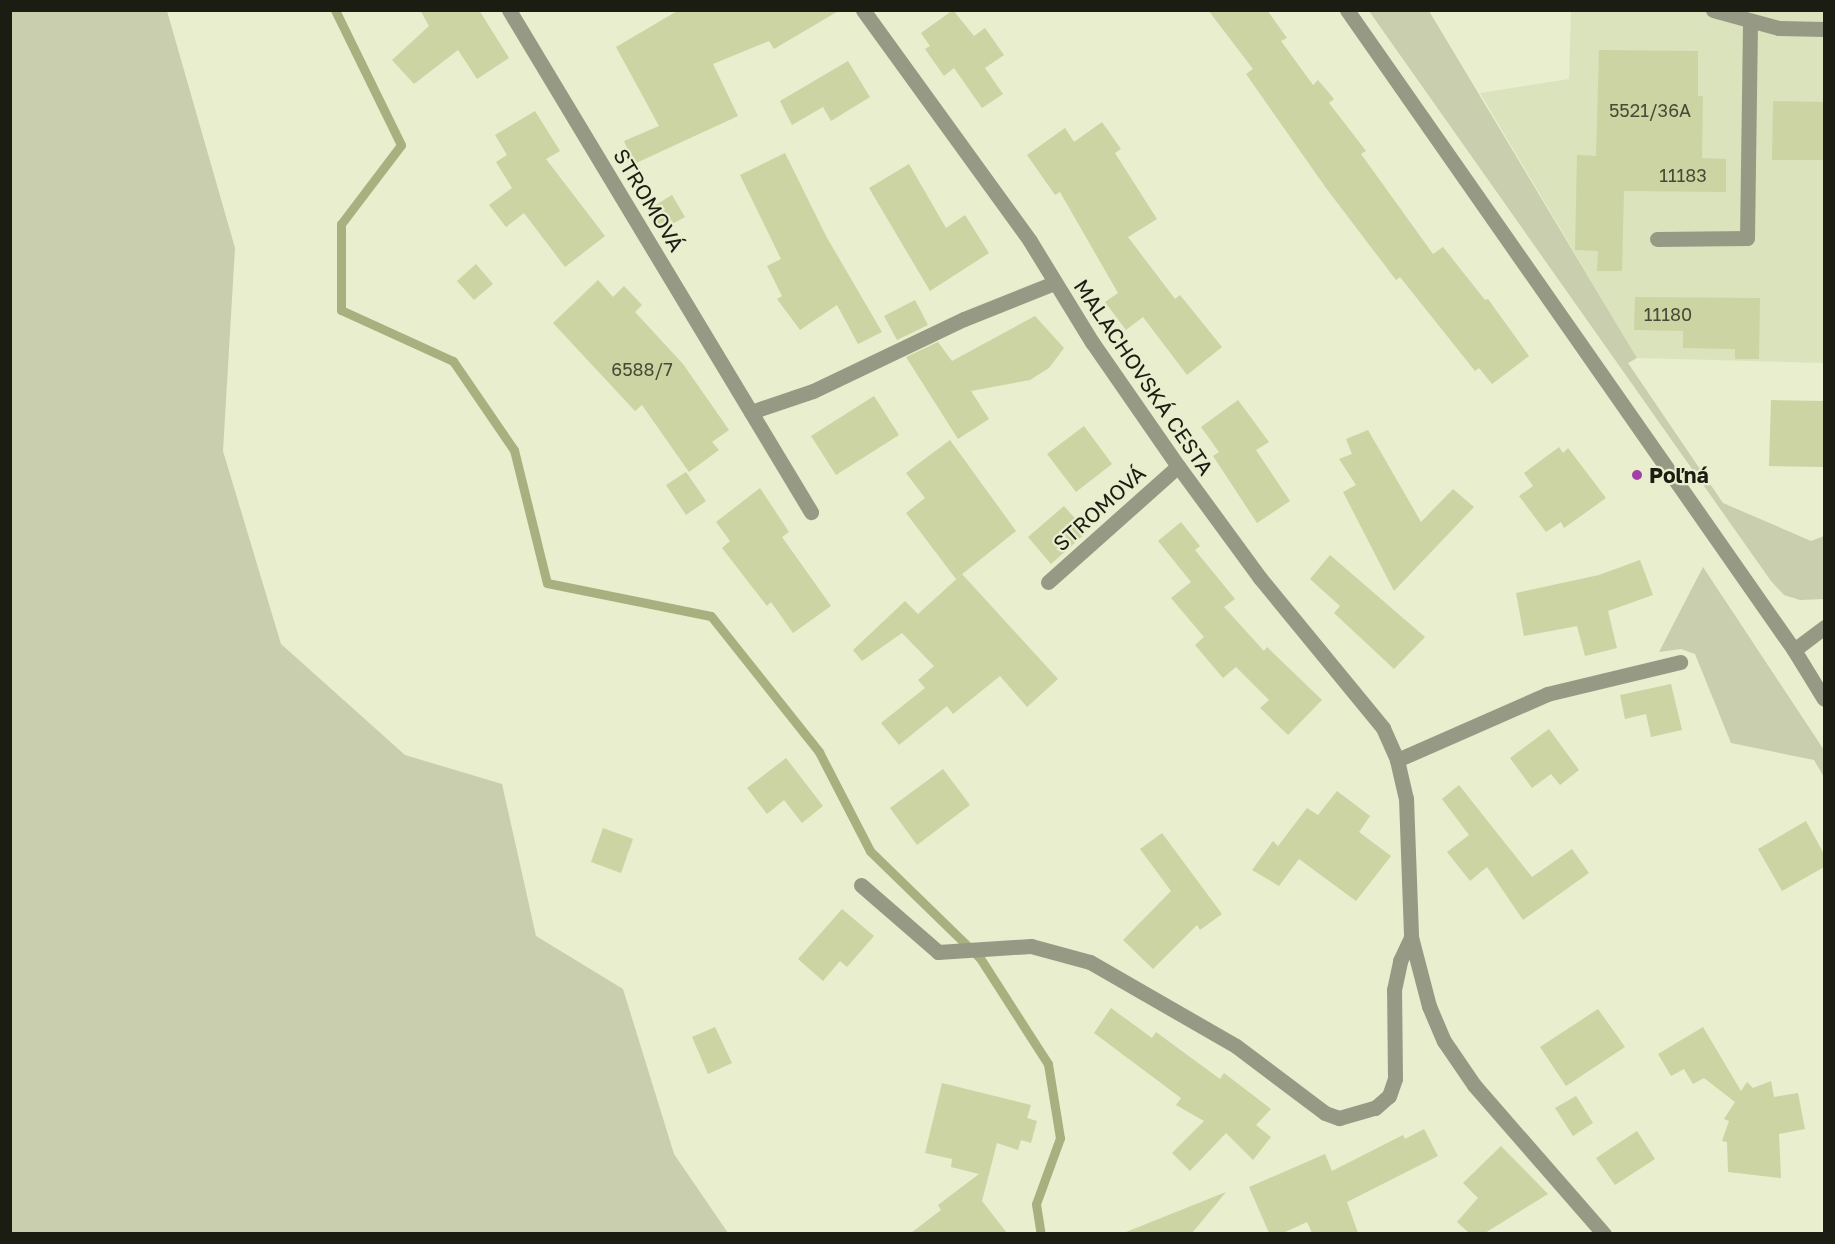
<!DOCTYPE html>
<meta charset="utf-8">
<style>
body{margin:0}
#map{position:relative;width:1835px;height:1244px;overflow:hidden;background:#e8eece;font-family:"Golos Text",sans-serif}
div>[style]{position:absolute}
.built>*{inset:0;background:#dbe3bd}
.green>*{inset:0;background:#c8ceae}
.stream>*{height:9px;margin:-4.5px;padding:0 4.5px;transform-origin:4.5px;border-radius:4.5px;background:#a8b07f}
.building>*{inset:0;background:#cbd4a2}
.minor>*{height:15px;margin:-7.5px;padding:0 7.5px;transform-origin:7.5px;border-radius:7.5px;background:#969a85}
.dots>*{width:16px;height:16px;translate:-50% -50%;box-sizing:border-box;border:3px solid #e8eece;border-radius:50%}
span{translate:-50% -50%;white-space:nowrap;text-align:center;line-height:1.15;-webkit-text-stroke:4.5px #e8eece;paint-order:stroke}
.number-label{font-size:18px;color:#474b36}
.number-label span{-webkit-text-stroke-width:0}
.street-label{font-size:21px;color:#1b1d12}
.poi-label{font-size:21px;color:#1b1d12;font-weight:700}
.left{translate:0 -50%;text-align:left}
.frame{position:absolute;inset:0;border:12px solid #1b1d12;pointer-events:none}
</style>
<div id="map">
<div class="built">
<div style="clip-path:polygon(1571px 11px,1824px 11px,1824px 363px,1637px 358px,1480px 93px,1569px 79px)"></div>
</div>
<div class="green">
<div style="clip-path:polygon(10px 11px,167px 11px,235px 248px,223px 451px,281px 644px,405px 755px,502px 784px,536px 936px,623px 989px,674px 1154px,728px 1233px,11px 1233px)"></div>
<div style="clip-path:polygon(1369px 11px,1429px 11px,1637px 358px,1628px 363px,1723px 503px,1811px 541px,1824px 536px,1824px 599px,1800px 600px,1784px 595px,1771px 581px)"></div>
<div style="clip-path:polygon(1703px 567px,1824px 750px,1824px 777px,1814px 760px,1731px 743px,1695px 654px,1681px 649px,1659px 652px)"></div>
</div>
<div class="stream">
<div style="left:335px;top:10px;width:150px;rotate:63.9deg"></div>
<div style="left:401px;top:145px;width:99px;rotate:127.2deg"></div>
<div style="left:341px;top:224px;width:86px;rotate:90deg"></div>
<div style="left:341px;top:310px;width:123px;rotate:24.5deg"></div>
<div style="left:453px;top:361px;width:108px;rotate:55.6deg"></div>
<div style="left:514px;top:450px;width:137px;rotate:76.1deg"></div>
<div style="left:547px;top:583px;width:167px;rotate:11.4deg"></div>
<div style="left:711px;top:616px;width:174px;rotate:51.5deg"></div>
<div style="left:819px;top:752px;width:111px;rotate:62.7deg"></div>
<div style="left:870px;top:851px;width:153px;rotate:44.2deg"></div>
<div style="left:980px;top:958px;width:126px;rotate:57.3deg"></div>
<div style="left:1048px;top:1064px;width:75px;rotate:80.8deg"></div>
<div style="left:1060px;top:1138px;width:70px;rotate:110deg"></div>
<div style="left:1036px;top:1204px;width:30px;rotate:81deg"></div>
</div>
<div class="building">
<div style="clip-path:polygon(420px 10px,479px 10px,509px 58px,477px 79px,458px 50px,414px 84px,392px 60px,429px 26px)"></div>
<div style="clip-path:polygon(679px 10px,840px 10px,774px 49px,769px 41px,713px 64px,738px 116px,634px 164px,624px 141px,659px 126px,616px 47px)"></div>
<div style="clip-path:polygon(953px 10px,974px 36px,985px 28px,1004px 55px,985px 68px,1003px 94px,982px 108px,954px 68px,944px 76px,925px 49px,930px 46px,921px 33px)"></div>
<div style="clip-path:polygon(1208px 10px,1267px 10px,1287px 38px,1281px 41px,1313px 85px,1318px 80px,1334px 99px,1329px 103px,1366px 151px,1361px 154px,1433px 254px,1443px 247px,1485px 300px,1488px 299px,1529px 356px,1492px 384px,1479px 368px,1475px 371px,1400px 277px,1396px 280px,1326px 188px,1246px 74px,1253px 69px)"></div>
<div style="clip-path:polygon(1599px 50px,1698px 51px,1698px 96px,1703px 96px,1702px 158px,1726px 159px,1726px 192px,1624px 191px,1622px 271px,1597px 271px,1598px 251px,1575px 250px,1577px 155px,1596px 156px)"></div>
<div style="clip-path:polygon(848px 61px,870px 97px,831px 121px,823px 107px,792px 125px,780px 101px)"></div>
<div style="clip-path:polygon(1773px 101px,1824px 102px,1824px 160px,1772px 160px)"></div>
<div style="clip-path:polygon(535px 111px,560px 151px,546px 159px,605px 236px,565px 267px,524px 213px,506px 227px,489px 205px,512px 188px,496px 162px,507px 155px,495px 135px)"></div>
<div style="clip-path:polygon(1102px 122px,1121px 149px,1115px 153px,1157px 219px,1128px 237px,1175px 299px,1180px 295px,1222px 347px,1187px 375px,1143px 317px,1126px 330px,1105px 302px,1118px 293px,1060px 192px,1055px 195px,1027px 155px,1065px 128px,1074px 142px)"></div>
<div style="clip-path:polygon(785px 153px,826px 236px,882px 332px,858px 344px,837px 305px,800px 330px,777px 299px,782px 296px,767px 266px,781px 259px,740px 175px)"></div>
<div style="clip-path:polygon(909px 164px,946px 228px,965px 215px,989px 253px,930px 291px,869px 188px)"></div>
<div style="clip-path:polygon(672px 195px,685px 217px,661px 230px,649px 209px)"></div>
<div style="clip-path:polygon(476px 264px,493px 284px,474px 300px,457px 281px)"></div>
<div style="clip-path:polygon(598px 280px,613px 297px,624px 286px,642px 305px,635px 312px,683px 364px,729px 430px,712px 442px,719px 450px,689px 472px,642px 405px,635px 411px,553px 323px)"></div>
<div style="clip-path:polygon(1635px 297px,1760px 298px,1759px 359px,1735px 359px,1735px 349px,1683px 348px,1683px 331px,1634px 330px)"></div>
<div style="clip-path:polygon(915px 300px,928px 325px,897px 340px,884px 316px)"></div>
<div style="clip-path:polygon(1035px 316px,1064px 348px,1049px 368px,1030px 380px,971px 391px,989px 419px,958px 439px,906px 357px,938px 342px,952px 361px)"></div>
<div style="clip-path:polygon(874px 396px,899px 435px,836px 475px,811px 436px)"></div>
<div style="clip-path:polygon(1238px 400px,1269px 442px,1256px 450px,1290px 501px,1257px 523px,1213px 456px,1219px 452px,1201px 427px)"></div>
<div style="clip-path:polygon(1771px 400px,1824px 401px,1824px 467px,1769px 466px)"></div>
<div style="clip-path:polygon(1084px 426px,1112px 464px,1076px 492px,1047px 454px)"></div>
<div style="clip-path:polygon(1368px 430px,1421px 522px,1453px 489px,1474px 507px,1394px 591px,1343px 492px,1356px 485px,1339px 459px,1352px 454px,1346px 439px)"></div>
<div style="clip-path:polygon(950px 440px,1016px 531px,956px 579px,906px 513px,925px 498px,906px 473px)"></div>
<div style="clip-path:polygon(1559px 447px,1563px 453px,1568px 448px,1606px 498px,1564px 528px,1561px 522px,1546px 532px,1519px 496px,1533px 486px,1524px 473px)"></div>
<div style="clip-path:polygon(686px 472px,706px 501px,686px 515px,666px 485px)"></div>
<div style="clip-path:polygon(760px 488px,789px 532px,782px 537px,831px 606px,793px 633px,771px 602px,767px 606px,722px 548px,730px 541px,716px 522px)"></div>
<div style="clip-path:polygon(1064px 506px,1087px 532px,1051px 564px,1028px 537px)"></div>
<div style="clip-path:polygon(1181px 522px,1200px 546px,1195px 550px,1235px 599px,1224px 607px,1264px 651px,1267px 647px,1322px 700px,1288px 735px,1260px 708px,1269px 700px,1236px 667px,1223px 678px,1195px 645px,1204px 637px,1171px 598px,1191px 582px,1158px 541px)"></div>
<div style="clip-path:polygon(1330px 555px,1425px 637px,1394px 669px,1334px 613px,1340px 606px,1310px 579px)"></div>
<div style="clip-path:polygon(1640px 560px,1653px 595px,1608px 611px,1617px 648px,1585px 656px,1577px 626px,1524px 636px,1516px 593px,1599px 575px)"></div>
<div style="clip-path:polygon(962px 574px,1058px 679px,1027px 707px,1000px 676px,953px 714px,947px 706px,899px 745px,881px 723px,925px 688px,918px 680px,934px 666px,902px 633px,862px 661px,853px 650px,905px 601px,918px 614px)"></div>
<div style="clip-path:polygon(1671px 684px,1682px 730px,1651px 737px,1646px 714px,1625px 719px,1620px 695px)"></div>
<div style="clip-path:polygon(1549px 729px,1579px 770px,1560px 785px,1551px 774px,1532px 788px,1510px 758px)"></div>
<div style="clip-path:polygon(786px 758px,823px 806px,802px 823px,784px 800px,767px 814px,747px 788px)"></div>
<div style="clip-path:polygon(943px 769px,970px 805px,917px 845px,890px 808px)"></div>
<div style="clip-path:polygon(1459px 785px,1532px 877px,1572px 849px,1589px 873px,1523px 920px,1487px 867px,1470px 881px,1447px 852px,1469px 835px,1442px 799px)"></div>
<div style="clip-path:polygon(1337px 791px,1370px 816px,1359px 832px,1391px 856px,1356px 901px,1299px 859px,1279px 886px,1252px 870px,1273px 841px,1278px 846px,1307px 808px,1318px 815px)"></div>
<div style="clip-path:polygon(1806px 821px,1824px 854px,1824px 867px,1782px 891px,1758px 849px)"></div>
<div style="clip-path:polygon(603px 828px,633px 839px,621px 873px,591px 862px)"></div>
<div style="clip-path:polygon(1162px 833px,1222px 914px,1200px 930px,1197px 925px,1153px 969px,1123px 940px,1171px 891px,1140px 849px)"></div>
<div style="clip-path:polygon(842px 909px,874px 936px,847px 967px,840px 961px,823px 981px,798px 959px)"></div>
<div style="clip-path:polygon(1111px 1008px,1152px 1038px,1156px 1032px,1220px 1079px,1224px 1073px,1271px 1109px,1256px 1125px,1271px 1137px,1253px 1160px,1226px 1133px,1190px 1171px,1172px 1153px,1204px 1121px,1176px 1105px,1181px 1098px,1094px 1033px)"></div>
<div style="clip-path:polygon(1598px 1009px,1625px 1047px,1566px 1086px,1540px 1047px)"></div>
<div style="clip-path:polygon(715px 1027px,732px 1063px,708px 1074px,692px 1037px)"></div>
<div style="clip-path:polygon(1703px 1027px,1741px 1091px,1747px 1082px,1753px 1088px,1771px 1081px,1774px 1097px,1798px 1093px,1805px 1129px,1779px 1134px,1781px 1178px,1728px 1172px,1727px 1142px,1722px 1141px,1729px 1121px,1724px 1119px,1735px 1102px,1704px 1078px,1693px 1084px,1684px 1069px,1671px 1076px,1658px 1054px)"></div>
<div style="clip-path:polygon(942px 1083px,1031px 1105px,1027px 1118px,1037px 1121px,1031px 1143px,1021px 1140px,1018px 1150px,997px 1143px,982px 1201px,1007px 1233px,911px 1233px,941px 1210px,938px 1205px,979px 1174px,951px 1167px,952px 1159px,925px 1153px)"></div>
<div style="clip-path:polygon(1576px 1096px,1593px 1123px,1573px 1136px,1555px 1108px)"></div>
<div style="clip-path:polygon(1424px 1129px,1438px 1156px,1347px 1202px,1358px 1233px,1312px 1233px,1307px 1222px,1283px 1233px,1269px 1233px,1249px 1187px,1325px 1154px,1332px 1171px,1403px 1135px,1405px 1139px)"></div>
<div style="clip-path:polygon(1637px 1131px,1655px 1159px,1615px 1185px,1596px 1158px)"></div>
<div style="clip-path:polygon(1501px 1146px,1548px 1194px,1485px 1233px,1469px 1233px,1457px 1222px,1478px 1198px,1463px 1183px)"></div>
<div style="clip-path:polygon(1226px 1192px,1192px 1233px,1127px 1233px,1126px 1232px)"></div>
</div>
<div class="minor">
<div style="left:509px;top:10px;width:586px;rotate:58.97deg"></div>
<div style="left:863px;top:10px;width:285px;rotate:54.1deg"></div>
<div style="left:1030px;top:241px;width:119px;rotate:58.5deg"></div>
<div style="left:1092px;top:342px;width:151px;rotate:55.3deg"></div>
<div style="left:1178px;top:466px;width:139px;rotate:53.8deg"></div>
<div style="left:1260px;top:578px;width:194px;rotate:50.6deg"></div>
<div style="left:1383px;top:728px;width:35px;rotate:66deg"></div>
<div style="left:1397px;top:760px;width:39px;rotate:77deg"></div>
<div style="left:1406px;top:798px;width:139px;rotate:87.9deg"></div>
<div style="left:1411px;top:937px;width:71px;rotate:75.4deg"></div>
<div style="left:1429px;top:1006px;width:38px;rotate:67deg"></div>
<div style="left:1444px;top:1041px;width:53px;rotate:55.7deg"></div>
<div style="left:1474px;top:1085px;width:198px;rotate:48.9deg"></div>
<div style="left:1347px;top:10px;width:781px;rotate:55.07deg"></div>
<div style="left:1794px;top:650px;width:57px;rotate:58.5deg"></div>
<div style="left:1713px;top:10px;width:68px;rotate:15.3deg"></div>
<div style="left:1779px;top:28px;width:45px;rotate:1.3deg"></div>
<div style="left:1657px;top:239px;width:90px;rotate:-0.6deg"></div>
<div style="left:1747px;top:238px;width:216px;rotate:-89.2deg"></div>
<div style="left:751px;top:412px;width:65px;rotate:-18.7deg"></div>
<div style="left:813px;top:391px;width:167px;rotate:-25.5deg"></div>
<div style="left:964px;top:319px;width:97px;rotate:-21.8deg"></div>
<div style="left:1048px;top:582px;width:174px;rotate:-41.7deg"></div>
<div style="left:1794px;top:650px;width:38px;rotate:-37deg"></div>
<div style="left:1397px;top:760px;width:164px;rotate:-23.7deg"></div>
<div style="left:1547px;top:694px;width:137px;rotate:-13.5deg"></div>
<div style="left:861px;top:885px;width:102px;rotate:41deg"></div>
<div style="left:938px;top:952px;width:93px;rotate:-3.7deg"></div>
<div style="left:1031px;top:946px;width:61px;rotate:15.2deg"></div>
<div style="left:1090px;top:962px;width:168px;rotate:29.9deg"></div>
<div style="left:1236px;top:1046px;width:111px;rotate:37deg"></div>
<div style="left:1325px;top:1113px;width:15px;rotate:20deg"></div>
<div style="left:1339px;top:1118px;width:37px;rotate:-16deg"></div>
<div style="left:1375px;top:1108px;width:18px;rotate:-41deg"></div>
<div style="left:1389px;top:1096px;width:18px;rotate:-71deg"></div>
<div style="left:1395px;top:1079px;width:89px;rotate:-90.6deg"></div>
<div style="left:1394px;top:990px;width:30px;rotate:-78deg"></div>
<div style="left:1400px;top:961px;width:26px;rotate:-65deg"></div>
</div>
<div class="dots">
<div style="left:1637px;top:475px;background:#a340a7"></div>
</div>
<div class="number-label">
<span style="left:1650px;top:110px">5521/36A</span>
<span style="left:1683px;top:175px">11183</span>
<span style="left:1668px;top:314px">11180</span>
<span style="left:642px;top:369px">6588/7</span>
</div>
<div class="street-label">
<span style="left:649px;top:200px;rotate:59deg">STROMOVÁ</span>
<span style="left:1144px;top:377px;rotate:56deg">MALACHOVSKÁ CESTA</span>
<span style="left:1099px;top:508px;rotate:-42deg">STROMOVÁ</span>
</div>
<div class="poi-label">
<span class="left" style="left:1649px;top:475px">Poľná</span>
</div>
<div class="frame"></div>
</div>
